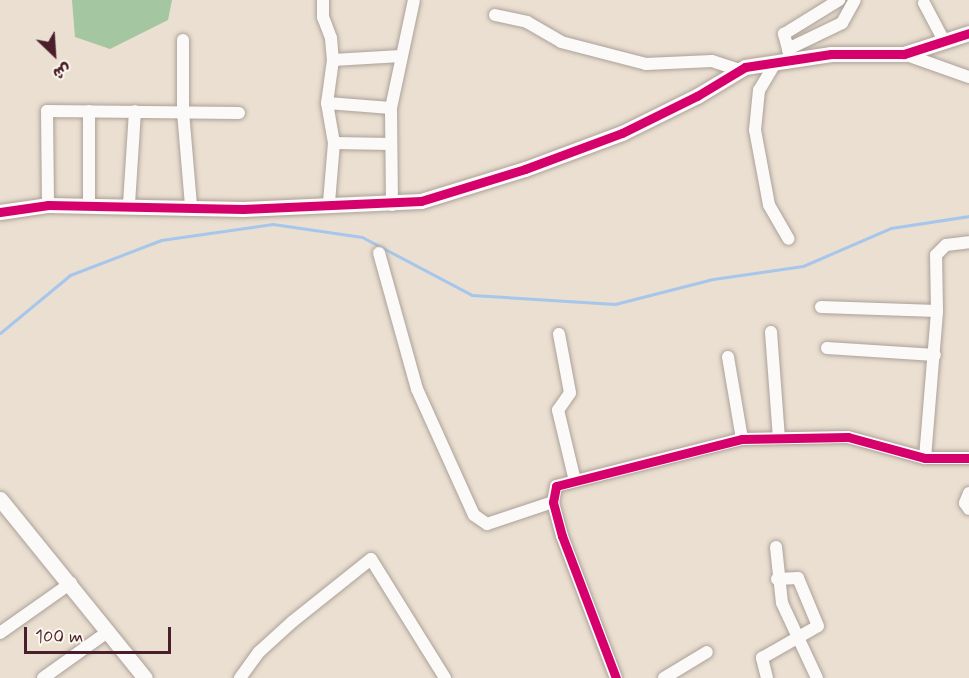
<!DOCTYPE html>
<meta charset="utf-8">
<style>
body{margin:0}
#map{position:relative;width:969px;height:678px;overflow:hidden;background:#eadfd0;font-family:Mynerve,"Playpen Sans Arabic",sans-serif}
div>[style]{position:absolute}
.forest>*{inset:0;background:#a4c6a0}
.stream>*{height:3px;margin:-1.5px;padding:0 1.5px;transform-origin:1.5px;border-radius:1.5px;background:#a6c6eb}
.roads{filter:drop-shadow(0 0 2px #aca19a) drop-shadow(0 0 2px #aca19a)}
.minor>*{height:12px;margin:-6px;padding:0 6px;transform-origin:6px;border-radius:6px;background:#fcfaf8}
.tertiary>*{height:15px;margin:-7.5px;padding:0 7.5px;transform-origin:7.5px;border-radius:7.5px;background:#fcfaf8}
.cycleway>*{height:9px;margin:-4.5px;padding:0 4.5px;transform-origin:4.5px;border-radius:4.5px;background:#d6006c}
span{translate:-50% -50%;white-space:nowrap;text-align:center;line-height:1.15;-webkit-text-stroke:5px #fbf7ec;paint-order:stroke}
.north{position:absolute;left:24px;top:24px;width:60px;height:60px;-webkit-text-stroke:4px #fbf7ec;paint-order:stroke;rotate:155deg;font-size:16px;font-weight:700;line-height:24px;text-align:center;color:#4a1f2b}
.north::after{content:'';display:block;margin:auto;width:21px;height:27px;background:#4a1f2b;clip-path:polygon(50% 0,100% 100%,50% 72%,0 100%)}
.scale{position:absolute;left:24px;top:627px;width:147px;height:27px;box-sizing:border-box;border:3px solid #4a1f2b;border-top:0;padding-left:8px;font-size:18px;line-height:21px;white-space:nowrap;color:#4a1f2b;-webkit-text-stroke:4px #fbf7ec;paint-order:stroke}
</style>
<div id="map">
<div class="forest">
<div style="clip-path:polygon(72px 0,172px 0,168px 20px,110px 49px,75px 37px)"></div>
</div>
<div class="stream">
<div style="left:0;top:333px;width:91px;rotate:-39.6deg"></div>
<div style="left:70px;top:275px;width:97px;rotate:-21deg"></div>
<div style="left:161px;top:240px;width:113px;rotate:-8.1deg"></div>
<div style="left:273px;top:224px;width:90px;rotate:8.3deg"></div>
<div style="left:362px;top:237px;width:124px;rotate:27.8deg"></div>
<div style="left:472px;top:295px;width:143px;rotate:3.6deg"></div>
<div style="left:615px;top:304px;width:101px;rotate:-14.3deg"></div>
<div style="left:713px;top:279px;width:91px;rotate:-8.2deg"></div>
<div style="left:803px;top:266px;width:96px;rotate:-23.4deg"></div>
<div style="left:891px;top:228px;width:79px;rotate:-8.7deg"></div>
</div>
<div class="roads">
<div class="minor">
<div style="left:323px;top:0;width:17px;rotate:90deg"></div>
<div style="left:323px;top:17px;width:22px;rotate:69deg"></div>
<div style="left:331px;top:38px;width:22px;rotate:85deg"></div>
<div style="left:333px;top:60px;width:43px;rotate:97.9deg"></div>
<div style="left:327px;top:103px;width:41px;rotate:80.1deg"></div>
<div style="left:334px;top:143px;width:60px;rotate:94.8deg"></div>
<div style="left:924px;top:3px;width:43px;rotate:62.2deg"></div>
<div style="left:495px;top:15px;width:33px;rotate:12deg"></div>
<div style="left:527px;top:22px;width:39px;rotate:30deg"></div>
<div style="left:561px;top:42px;width:88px;rotate:14.5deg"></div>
<div style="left:646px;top:64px;width:66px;rotate:-2.6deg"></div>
<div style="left:712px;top:61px;width:29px;rotate:18deg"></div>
<div style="left:183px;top:40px;width:72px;rotate:90deg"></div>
<div style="left:183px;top:112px;width:93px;rotate:85.1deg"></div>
<div style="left:788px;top:49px;width:16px;rotate:-105deg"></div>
<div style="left:784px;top:34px;width:65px;rotate:-31.7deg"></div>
<div style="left:904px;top:54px;width:69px;rotate:19.5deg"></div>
<div style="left:790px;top:59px;width:10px;rotate:-101deg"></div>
<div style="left:788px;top:49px;width:60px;rotate:-25.7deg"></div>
<div style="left:842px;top:23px;width:26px;rotate:-61deg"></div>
<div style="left:333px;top:60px;width:68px;rotate:-3.4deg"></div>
<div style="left:776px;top:62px;width:33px;rotate:121deg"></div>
<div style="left:759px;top:90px;width:40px;rotate:95.7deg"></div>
<div style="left:755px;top:130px;width:76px;rotate:79.4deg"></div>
<div style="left:769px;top:205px;width:39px;rotate:60deg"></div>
<div style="left:327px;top:103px;width:64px;rotate:4.5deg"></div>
<div style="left:89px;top:111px;width:94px;rotate:90deg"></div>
<div style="left:334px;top:143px;width:56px;rotate:1deg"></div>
<div style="left:129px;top:204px;width:93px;rotate:-86.3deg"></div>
<div style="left:48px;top:205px;width:94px;rotate:-90.6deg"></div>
<div style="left:47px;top:111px;width:192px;rotate:0.6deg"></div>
<div style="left:392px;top:205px;width:97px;rotate:-90.6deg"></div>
<div style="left:391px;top:108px;width:110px;rotate:-78deg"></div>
<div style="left:379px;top:253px;width:141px;rotate:74.4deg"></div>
<div style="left:417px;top:389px;width:138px;rotate:65.7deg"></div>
<div style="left:474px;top:515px;width:16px;rotate:35deg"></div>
<div style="left:487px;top:524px;width:70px;rotate:-18.4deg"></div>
<div style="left:821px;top:307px;width:116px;rotate:2deg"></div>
<div style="left:771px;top:332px;width:106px;rotate:85.7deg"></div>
<div style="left:559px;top:334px;width:60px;rotate:79.4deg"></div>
<div style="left:570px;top:393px;width:21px;rotate:125deg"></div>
<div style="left:558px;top:410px;width:73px;rotate:76.5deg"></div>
<div style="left:827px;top:348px;width:108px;rotate:3.7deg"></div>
<div style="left:728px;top:357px;width:83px;rotate:80.3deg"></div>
<div style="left:925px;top:458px;width:147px;rotate:-85.3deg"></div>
<div style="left:937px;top:311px;width:56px;rotate:-91deg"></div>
<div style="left:936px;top:255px;width:14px;rotate:-45deg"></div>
<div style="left:946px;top:245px;width:23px;rotate:-7deg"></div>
<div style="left:969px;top:493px;width:11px;rotate:112deg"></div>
<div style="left:965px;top:503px;width:7px;rotate:56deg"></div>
<div style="left:776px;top:547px;width:56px;rotate:83.9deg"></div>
<div style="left:782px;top:603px;width:83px;rotate:65deg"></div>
<div style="left:0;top:633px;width:87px;rotate:-35.2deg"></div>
<div style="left:43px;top:678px;width:81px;rotate:-35.5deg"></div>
<div style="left:240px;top:678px;width:32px;rotate:-54deg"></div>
<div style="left:259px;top:652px;width:45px;rotate:-42.3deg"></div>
<div style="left:292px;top:622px;width:101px;rotate:-38.6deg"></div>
<div style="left:371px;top:559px;width:140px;rotate:58.1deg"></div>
<div style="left:616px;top:678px;width:152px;rotate:-110.8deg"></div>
<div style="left:562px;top:536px;width:35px;rotate:-105deg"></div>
<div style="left:553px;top:502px;width:16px;rotate:-79deg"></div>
<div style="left:556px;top:486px;width:192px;rotate:-14.2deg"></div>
<div style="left:742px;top:439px;width:106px;rotate:-1.1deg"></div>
<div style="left:848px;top:437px;width:80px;rotate:15.3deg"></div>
<div style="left:925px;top:458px;width:44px"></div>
<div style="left:664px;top:678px;width:50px;rotate:-31.2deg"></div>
<div style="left:767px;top:678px;width:21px;rotate:-104deg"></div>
<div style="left:762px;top:658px;width:64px;rotate:-29.7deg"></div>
<div style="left:818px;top:626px;width:52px;rotate:-112.6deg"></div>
<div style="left:798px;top:578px;width:21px;rotate:177deg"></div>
</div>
<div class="tertiary">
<div style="left:0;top:212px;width:49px;rotate:-8.3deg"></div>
<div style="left:48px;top:205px;width:195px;rotate:1.2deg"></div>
<div style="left:243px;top:209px;width:178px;rotate:-2.6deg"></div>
<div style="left:421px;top:201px;width:109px;rotate:-17.1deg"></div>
<div style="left:525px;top:169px;width:103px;rotate:-20.4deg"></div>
<div style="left:622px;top:133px;width:84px;rotate:-26.3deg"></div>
<div style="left:697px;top:96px;width:56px;rotate:-31.1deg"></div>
<div style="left:745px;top:67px;width:87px;rotate:-8.6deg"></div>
<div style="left:831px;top:54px;width:73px"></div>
<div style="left:904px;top:54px;width:68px;rotate:-17.9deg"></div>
<div style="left:0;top:499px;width:230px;rotate:51deg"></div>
</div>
</div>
<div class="cycleway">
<div style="left:0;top:212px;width:49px;rotate:-8.3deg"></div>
<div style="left:48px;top:205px;width:195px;rotate:1.2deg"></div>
<div style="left:243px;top:209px;width:178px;rotate:-2.6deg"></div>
<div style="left:421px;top:201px;width:109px;rotate:-17.1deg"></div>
<div style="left:525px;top:169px;width:103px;rotate:-20.4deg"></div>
<div style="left:622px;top:133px;width:84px;rotate:-26.3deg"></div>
<div style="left:697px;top:96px;width:56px;rotate:-31.1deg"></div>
<div style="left:745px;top:67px;width:87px;rotate:-8.6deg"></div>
<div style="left:831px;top:54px;width:73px"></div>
<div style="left:904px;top:54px;width:68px;rotate:-17.9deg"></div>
<div style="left:616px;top:678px;width:152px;rotate:-110.8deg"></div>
<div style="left:562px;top:536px;width:35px;rotate:-105deg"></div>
<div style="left:553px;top:502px;width:16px;rotate:-79deg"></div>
<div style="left:556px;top:486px;width:192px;rotate:-14.2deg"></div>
<div style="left:742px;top:439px;width:106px;rotate:-1.1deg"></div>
<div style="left:848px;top:437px;width:80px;rotate:15.3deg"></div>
<div style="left:925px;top:458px;width:44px"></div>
</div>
<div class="north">ش</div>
<div class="scale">100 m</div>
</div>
